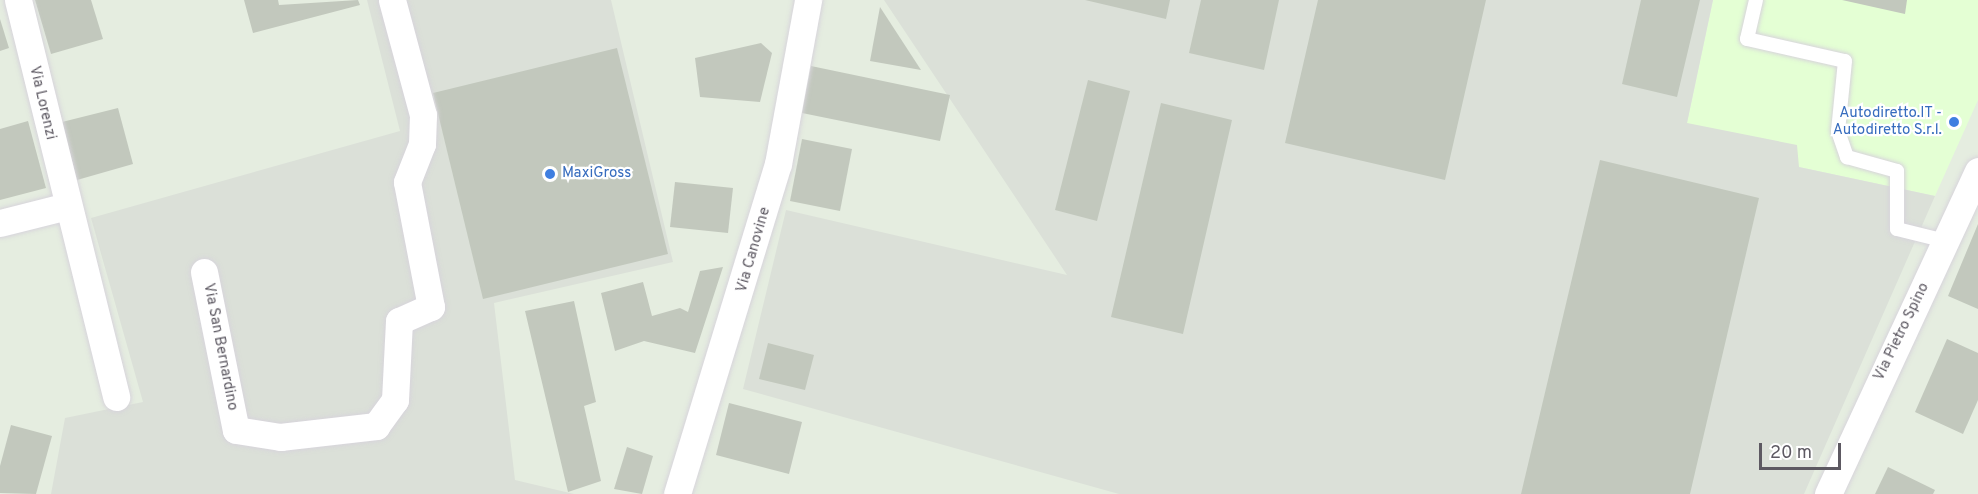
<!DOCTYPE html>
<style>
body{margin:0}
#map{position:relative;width:1978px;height:494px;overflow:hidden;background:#e5ede0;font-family:Overpass,sans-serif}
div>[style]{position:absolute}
.commercial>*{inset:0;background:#e4ffd4}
.industrial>*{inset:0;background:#dbe0d8}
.building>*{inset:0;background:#c2c8bd}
.roads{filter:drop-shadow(0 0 2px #d7d4db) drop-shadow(0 0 2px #d7d4db)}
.lane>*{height:14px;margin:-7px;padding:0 7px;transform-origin:7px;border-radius:7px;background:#fff}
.street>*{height:27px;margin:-13.5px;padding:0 13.5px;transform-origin:13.5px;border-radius:13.5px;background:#fff}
.dots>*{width:16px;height:16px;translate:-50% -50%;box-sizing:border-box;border:3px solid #fff;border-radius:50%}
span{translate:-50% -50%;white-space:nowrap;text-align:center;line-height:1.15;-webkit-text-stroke:4.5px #fff;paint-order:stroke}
.street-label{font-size:15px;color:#5d5962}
.shop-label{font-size:15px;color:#366cbe}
.right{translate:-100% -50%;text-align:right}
.left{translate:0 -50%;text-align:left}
.scale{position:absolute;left:1759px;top:443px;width:82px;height:27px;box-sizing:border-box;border:3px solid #5d5962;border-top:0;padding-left:8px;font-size:18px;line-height:21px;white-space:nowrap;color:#5d5962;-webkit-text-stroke:4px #fff;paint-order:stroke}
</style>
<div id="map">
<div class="commercial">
<div style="clip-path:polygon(1713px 0,1978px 0,1978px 100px,1935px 196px,1799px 167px,1687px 123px)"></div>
</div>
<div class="industrial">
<div style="clip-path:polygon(367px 0,611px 0,673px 262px,494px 303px,515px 480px,574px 494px,51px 494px,65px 418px,143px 402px,91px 218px,400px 131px)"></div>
<div style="clip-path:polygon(884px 0,1713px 0,1687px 123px,1797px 145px,1799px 167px,1935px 196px,1804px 494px,1119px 494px,743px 389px,786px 210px,1067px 275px)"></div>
</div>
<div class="building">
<div style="clip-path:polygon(35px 0,91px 0,103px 39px,51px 54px)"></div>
<div style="clip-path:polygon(244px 0,278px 0,279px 5px,358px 0,360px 5px,253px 33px)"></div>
<div style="clip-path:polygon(1085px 0,1170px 0,1166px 19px)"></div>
<div style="clip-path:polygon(1201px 0,1279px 0,1264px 70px,1189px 53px)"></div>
<div style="clip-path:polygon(1318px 0,1486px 0,1445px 180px,1285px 143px)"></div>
<div style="clip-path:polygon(1641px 0,1700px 0,1677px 97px,1622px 84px)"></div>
<div style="clip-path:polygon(1842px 0,1907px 0,1905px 14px)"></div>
<div style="clip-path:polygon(880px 7px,921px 70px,870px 61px)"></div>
<div style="clip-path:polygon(0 19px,9px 48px,0 51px)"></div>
<div style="clip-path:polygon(761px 43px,772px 53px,760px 102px,700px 97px,695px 58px)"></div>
<div style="clip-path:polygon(617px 48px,668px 254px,483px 299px,433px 93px)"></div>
<div style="clip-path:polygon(811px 66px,950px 95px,940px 141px,802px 113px)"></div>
<div style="clip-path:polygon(1088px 80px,1130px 91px,1097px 221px,1055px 210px)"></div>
<div style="clip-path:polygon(1161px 103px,1232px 120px,1183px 334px,1111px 317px)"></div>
<div style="clip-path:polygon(118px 108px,133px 164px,77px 180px,62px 122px)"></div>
<div style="clip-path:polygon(28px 121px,46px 188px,0 200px,0 129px)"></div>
<div style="clip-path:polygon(802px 139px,852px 149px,840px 211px,790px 201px)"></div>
<div style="clip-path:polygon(1600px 160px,1759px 198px,1690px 494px,1521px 494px)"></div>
<div style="clip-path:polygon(675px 182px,733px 188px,728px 233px,670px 227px)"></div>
<div style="clip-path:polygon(1978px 224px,1978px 309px,1948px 296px)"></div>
<div style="clip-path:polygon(723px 267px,695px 353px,644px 341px,615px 351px,601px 293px,643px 282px,652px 316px,680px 308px,688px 312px,700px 271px)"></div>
<div style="clip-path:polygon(574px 301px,596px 402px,584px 406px,601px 481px,568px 492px,525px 311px)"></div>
<div style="clip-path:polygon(1947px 339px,1978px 353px,1978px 400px,1963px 434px,1915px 412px)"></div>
<div style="clip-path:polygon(768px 343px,814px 355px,805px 390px,759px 379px)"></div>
<div style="clip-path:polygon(729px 403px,802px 422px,789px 474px,716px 455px)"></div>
<div style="clip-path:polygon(11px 425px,52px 436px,36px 494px,0 493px,0 466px)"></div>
<div style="clip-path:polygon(627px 447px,653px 456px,642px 494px,614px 489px)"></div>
<div style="clip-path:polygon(1888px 467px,1935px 490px,1933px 494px,1875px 494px)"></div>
</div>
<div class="roads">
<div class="lane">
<div style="left:1756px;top:0;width:40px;rotate:103deg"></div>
<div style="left:1747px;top:39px;width:100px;rotate:12.7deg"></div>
<div style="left:1845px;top:61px;width:70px;rotate:95.7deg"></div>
<div style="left:1838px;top:131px;width:28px;rotate:71deg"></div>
<div style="left:1847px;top:157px;width:52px;rotate:15.6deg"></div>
<div style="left:1897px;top:171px;width:58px;rotate:90deg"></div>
<div style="left:1897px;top:229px;width:50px;rotate:13.8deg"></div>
</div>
<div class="street">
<div style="left:18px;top:0;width:409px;rotate:76.1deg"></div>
<div style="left:0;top:223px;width:69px;rotate:-14.2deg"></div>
<div style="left:204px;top:272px;width:161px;rotate:78.6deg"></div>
<div style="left:236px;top:430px;width:45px;rotate:9deg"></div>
<div style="left:280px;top:437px;width:97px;rotate:-6.5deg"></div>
<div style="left:376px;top:426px;width:32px;rotate:-54deg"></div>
<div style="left:395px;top:400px;width:79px;rotate:-87.1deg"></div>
<div style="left:399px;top:321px;width:35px;rotate:-24deg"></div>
<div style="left:431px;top:307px;width:127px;rotate:-100.9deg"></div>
<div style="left:407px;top:182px;width:41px;rotate:-68.5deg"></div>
<div style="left:422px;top:144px;width:29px;rotate:-88deg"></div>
<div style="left:423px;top:115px;width:119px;rotate:-105.1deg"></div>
<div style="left:677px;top:494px;width:345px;rotate:-73deg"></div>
<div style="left:778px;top:164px;width:167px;rotate:-79.6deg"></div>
<div style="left:1828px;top:494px;width:356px;rotate:-65.1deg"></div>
</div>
</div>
<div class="dots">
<div style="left:1954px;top:122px;background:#3f7fe0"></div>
<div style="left:550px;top:174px;background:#3f7fe0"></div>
</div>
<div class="street-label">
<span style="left:42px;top:103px;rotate:77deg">Via Lorenzi</span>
<span style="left:754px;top:250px;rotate:-74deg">Via Canovine</span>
<span style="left:1902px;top:332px;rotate:-64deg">Via Pietro Spino</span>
<span style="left:220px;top:347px;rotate:79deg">Via San Bernardino</span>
</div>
<div class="shop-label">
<span class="right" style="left:1942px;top:122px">Autodiretto.IT -<br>Autodiretto S.r.l.</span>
<span class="left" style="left:562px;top:174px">MaxiGross</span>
</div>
<div class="scale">20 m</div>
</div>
